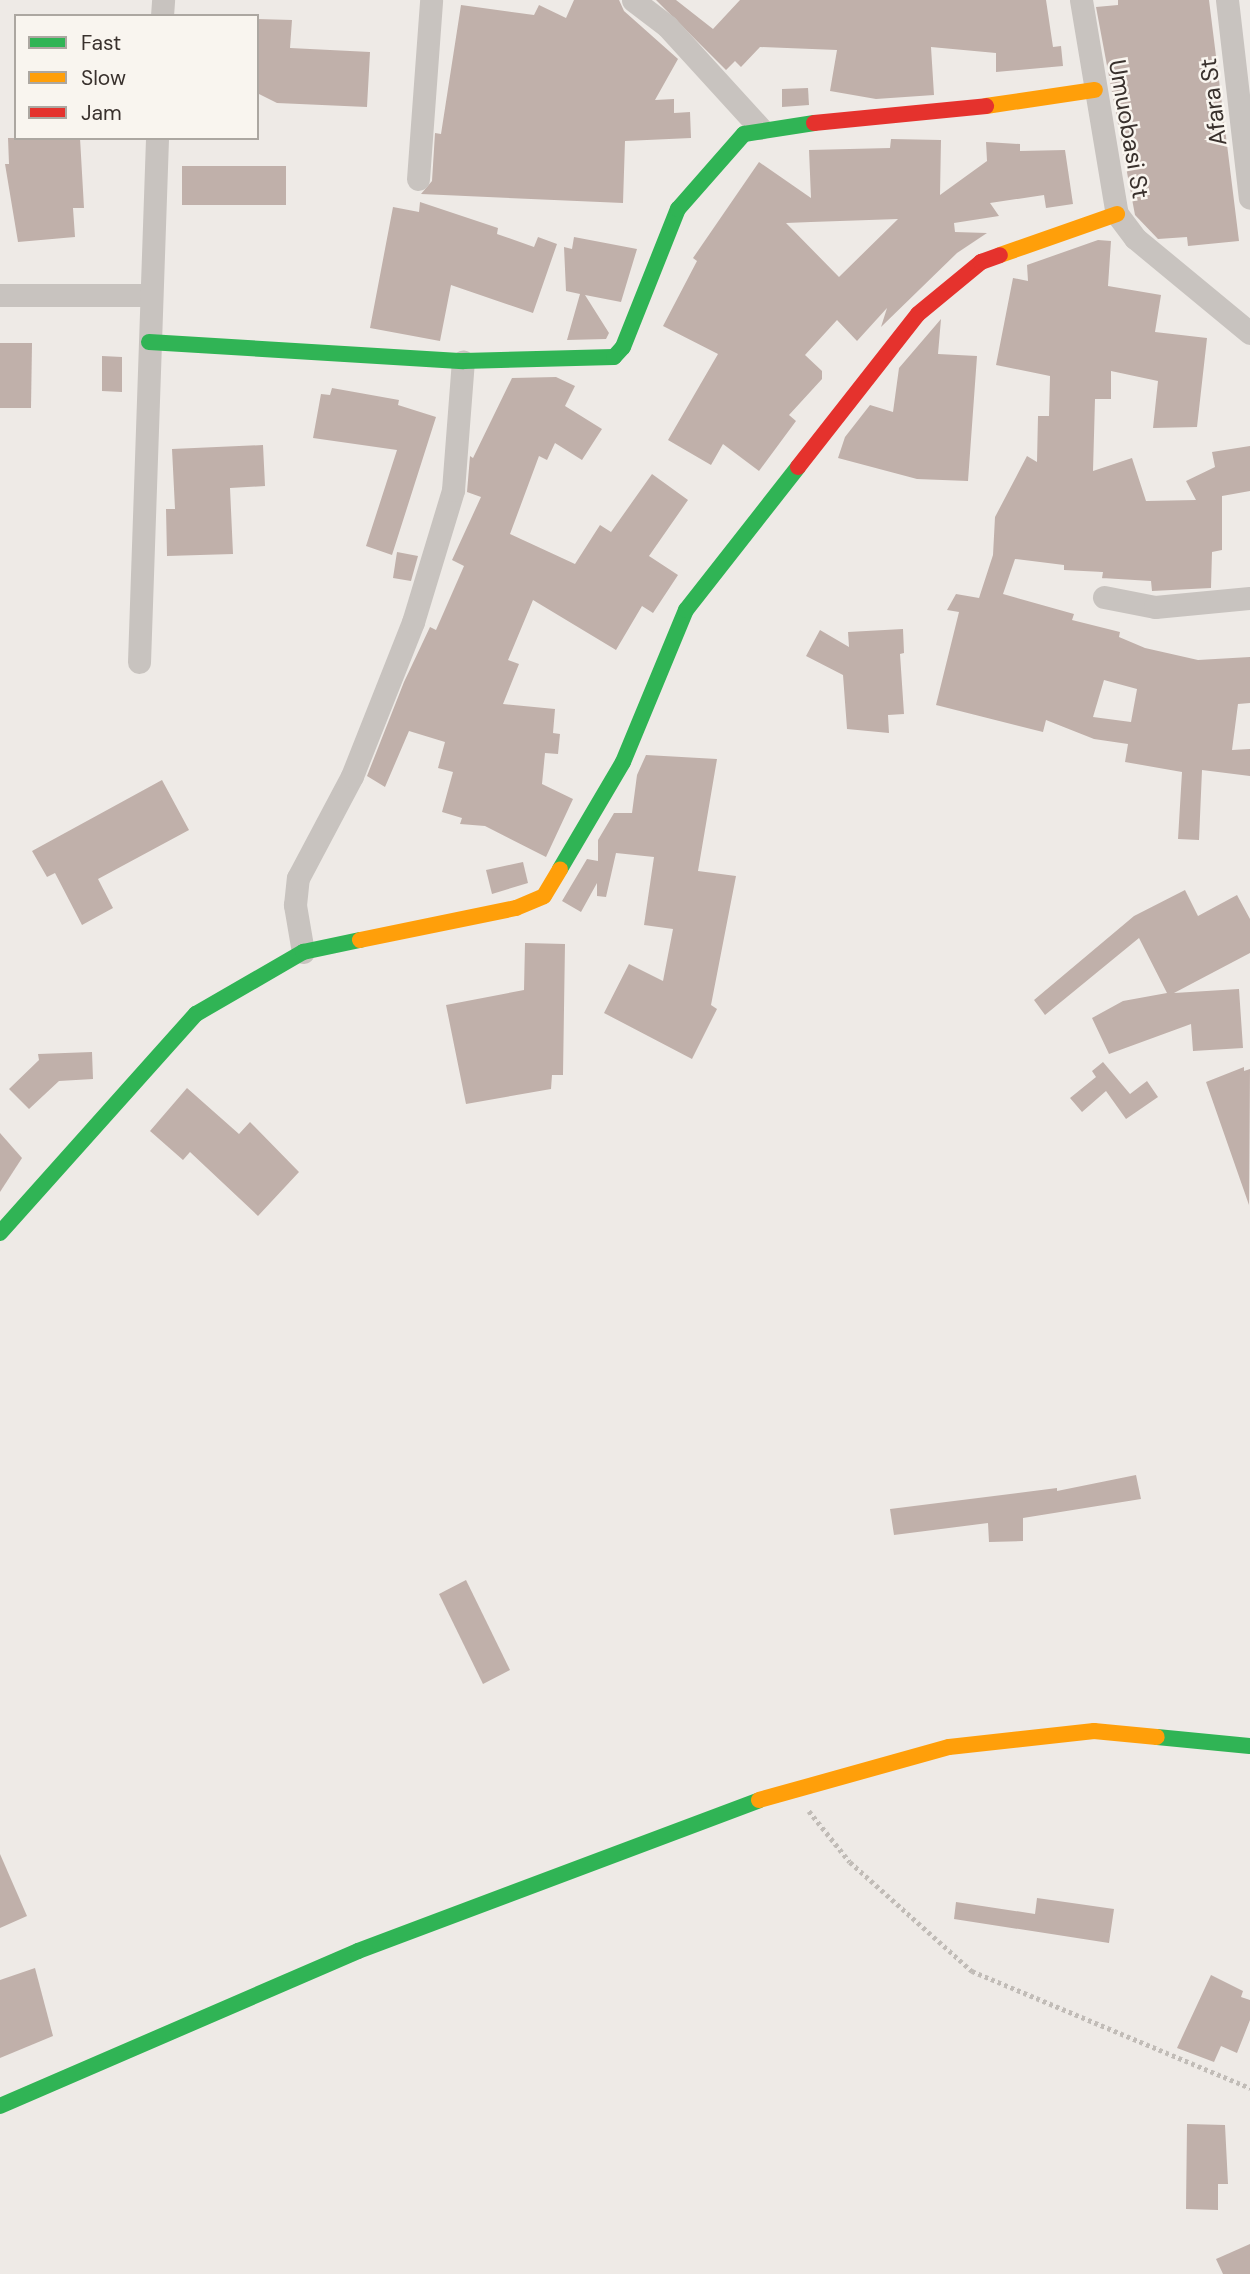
<!DOCTYPE html>
<style>
body{margin:0}
#map{position:relative;width:1250px;height:2274px;overflow:hidden;background:#eeeae6;font-family:"DM Sans",sans-serif}
div>[style]{position:absolute}
.building>*{inset:0;background:#c0b0aa}
.path>*{height:4.5px;margin-top:-2.25px;transform-origin:0;background:repeating-linear-gradient(90deg,#c1bcb7 0 3.5px,transparent 0 7px)}
.street>*{height:23px;margin:-11.5px;padding:0 11.5px;transform-origin:11.5px;border-radius:11.5px;background:#c8c3bf}
.fast>*{height:16px;margin:-8px;padding:0 8px;transform-origin:8px;border-radius:8px;background:#30b455}
.slow>*{height:16px;margin:-8px;padding:0 8px;transform-origin:8px;border-radius:8px;background:#ff9f0a}
.jam>*{height:16px;margin:-8px;padding:0 8px;transform-origin:8px;border-radius:8px;background:#e5322d}
span{translate:-50% -50%;white-space:nowrap;text-align:center;line-height:1.15;-webkit-text-stroke:5px #f9f5ef;paint-order:stroke}
.street-label{font-size:24px;color:#39312d}
.legend{position:absolute;left:14px;top:14px;width:245px;height:126px;box-sizing:border-box;background:#f9f5ef;border:2px solid #aca7a1;margin:0;padding:9px 12px;list-style:none;font-size:21px;color:#39312d}
.legend li{display:flex;align-items:center;gap:14px;height:35px}
.legend b{width:35px;border:2px solid #aca7a1}
</style>
<div id="map">
<div class="building">
<div style="clip-path:polygon(574px 0,619px 0,624px 11px,678px 59px,655px 100px,674px 99px,674px 113px,690px 112px,691px 138px,625px 141px,623px 203px,421px 194px,432px 181px,435px 133px,441px 134px,461px 5px,534px 15px,539px 5px,566px 18px)"></div>
<div style="clip-path:polygon(656px 0,676px 0,713px 29px,740px 0,1046px 0,1053px 47px,1061px 46px,1063px 66px,996px 72px,996px 53px,931px 47px,934px 95px,876px 99px,830px 91px,837px 50px,760px 47px,741px 67px,735px 61px,726px 70px)"></div>
<div style="clip-path:polygon(1118px 0,1209px 0,1239px 241px,1188px 246px,1187px 237px,1158px 239px,1135px 215px,1096px 7px,1118px 5px)"></div>
<div style="clip-path:polygon(257px 19px,292px 20px,290px 48px,370px 52px,367px 107px,277px 103px,257px 93px)"></div>
<div style="clip-path:polygon(808px 88px,809px 105px,782px 107px,782px 89px)"></div>
<div style="clip-path:polygon(8px 138px,80px 138px,84px 208px,73px 208px,75px 237px,18px 242px,5px 164px,9px 164px)"></div>
<div style="clip-path:polygon(evenodd,891px 139px,941px 140px,940px 195px,987px 161px,986px 142px,1020px 144px,1020px 151px,1065px 150px,1073px 204px,1046px 208px,1044px 195px,990px 203px,999px 216px,954px 223px,955px 232px,987px 233px,957px 253px,881px 327px,887px 308px,857px 341px,837px 320px,805px 355px,822px 371px,822px 379px,789px 415px,796px 421px,759px 471px,723px 444px,711px 465px,668px 440px,718px 354px,663px 326px,697px 261px,693px 258px,759px 162px,811px 198px,809px 150px,890px 148px,891px 139px,898px 219px,839px 277px,786px 223px,811px 222px,898px 219px)"></div>
<div style="clip-path:polygon(182px 166px,286px 166px,286px 205px,182px 205px)"></div>
<div style="clip-path:polygon(420px 202px,498px 228px,497px 234px,534px 247px,538px 237px,557px 244px,533px 313px,451px 285px,440px 341px,370px 328px,393px 207px,419px 212px)"></div>
<div style="clip-path:polygon(574px 237px,637px 249px,621px 302px,585px 295px,609px 333px,606px 339px,567px 340px,580px 294px,566px 291px,564px 247px,572px 249px)"></div>
<div style="clip-path:polygon(evenodd,1098px 240px,1111px 241px,1108px 286px,1161px 295px,1155px 332px,1207px 338px,1197px 427px,1153px 428px,1158px 381px,1111px 371px,1111px 399px,1095px 399px,1093px 471px,1132px 458px,1146px 501px,1196px 500px,1186px 481px,1215px 467px,1212px 452px,1250px 446px,1250px 491px,1222px 496px,1222px 550px,1212px 552px,1211px 588px,1152px 591px,1151px 581px,1102px 578px,1103px 572px,1064px 570px,1064px 565px,1015px 559px,1003px 594px,1074px 614px,1072px 620px,1120px 632px,1119px 637px,1145px 648px,1198px 660px,1250px 657px,1250px 703px,1238px 704px,1232px 750px,1250px 749px,1250px 776px,1202px 770px,1199px 840px,1178px 839px,1182px 772px,1125px 762px,1128px 744px,1094px 739px,1046px 720px,1043px 732px,936px 705px,959px 612px,947px 610px,956px 594px,979px 598px,993px 555px,995px 517px,1027px 456px,1037px 462px,1038px 416px,1049px 416px,1050px 376px,996px 365px,1013px 278px,1028px 281px,1027px 265px,1098px 240px,1104px 680px,1137px 689px,1131px 722px,1093px 717px,1104px 680px)"></div>
<div style="clip-path:polygon(941px 319px,938px 354px,977px 356px,968px 481px,917px 479px,838px 458px,845px 437px,870px 405px,893px 412px,899px 368px)"></div>
<div style="clip-path:polygon(0 343px,32px 343px,31px 408px,0 408px)"></div>
<div style="clip-path:polygon(102px 356px,122px 357px,122px 392px,102px 391px)"></div>
<div style="clip-path:polygon(556px 377px,575px 386px,565px 406px,602px 429px,582px 460px,555px 443px,547px 460px,539px 456px,510px 534px,575px 564px,600px 525px,611px 532px,652px 474px,688px 500px,649px 556px,678px 575px,653px 613px,642px 606px,616px 650px,533px 600px,508px 660px,519px 664px,503px 704px,555px 709px,553px 733px,560px 734px,558px 754px,545px 753px,542px 784px,573px 799px,546px 857px,485px 826px,460px 824px,462px 818px,442px 812px,453px 772px,438px 768px,445px 742px,409px 731px,385px 787px,367px 776px,404px 682px,430px 627px,436px 630px,464px 566px,452px 560px,481px 497px,467px 492px,470px 456px,473px 458px,512px 378px)"></div>
<div style="clip-path:polygon(332px 388px,399px 400px,398px 405px,436px 417px,392px 555px,366px 546px,397px 450px,313px 438px,321px 394px,330px 395px)"></div>
<div style="clip-path:polygon(263px 445px,265px 486px,230px 488px,233px 554px,167px 556px,166px 509px,175px 509px,172px 449px)"></div>
<div style="clip-path:polygon(397px 552px,418px 556px,411px 581px,393px 578px)"></div>
<div style="clip-path:polygon(903px 629px,904px 653px,900px 654px,904px 714px,888px 715px,889px 733px,847px 729px,843px 675px,806px 656px,820px 630px,849px 647px,848px 632px)"></div>
<div style="clip-path:polygon(646px 755px,717px 759px,698px 871px,736px 876px,711px 1005px,717px 1009px,692px 1059px,604px 1013px,629px 964px,663px 981px,673px 929px,644px 925px,654px 857px,616px 853px,606px 897px,597px 896px,597px 883px,581px 912px,562px 901px,587px 859px,598px 861px,598px 840px,614px 813px,632px 813px,637px 775px)"></div>
<div style="clip-path:polygon(162px 780px,189px 830px,98px 879px,113px 908px,82px 925px,55px 873px,47px 877px,32px 851px)"></div>
<div style="clip-path:polygon(523px 862px,528px 883px,492px 894px,486px 870px)"></div>
<div style="clip-path:polygon(1185px 890px,1198px 916px,1237px 895px,1250px 919px,1250px 953px,1174px 993px,1239px 989px,1243px 1048px,1193px 1051px,1191px 1024px,1109px 1054px,1092px 1018px,1123px 1001px,1167px 993px,1139px 938px,1045px 1015px,1034px 1000px,1134px 916px)"></div>
<div style="clip-path:polygon(525px 943px,565px 944px,563px 1075px,552px 1075px,551px 1089px,466px 1104px,446px 1005px,524px 990px)"></div>
<div style="clip-path:polygon(92px 1052px,93px 1079px,59px 1081px,29px 1109px,9px 1089px,39px 1060px,38px 1054px)"></div>
<div style="clip-path:polygon(1103px 1062px,1130px 1094px,1147px 1081px,1158px 1097px,1126px 1119px,1106px 1091px,1082px 1112px,1070px 1098px,1096px 1077px,1092px 1071px)"></div>
<div style="clip-path:polygon(1244px 1067px,1244px 1071px,1250px 1069px,1249px 1205px,1206px 1082px)"></div>
<div style="clip-path:polygon(187px 1088px,239px 1134px,250px 1122px,299px 1172px,258px 1216px,190px 1152px,183px 1160px,150px 1131px)"></div>
<div style="clip-path:polygon(0 1133px,22px 1158px,0 1192px)"></div>
<div style="clip-path:polygon(1136px 1475px,1141px 1499px,1023px 1518px,1023px 1541px,989px 1542px,988px 1523px,894px 1535px,890px 1509px,1057px 1488px,1057px 1491px)"></div>
<div style="clip-path:polygon(466px 1580px,510px 1670px,483px 1684px,439px 1594px)"></div>
<div style="clip-path:polygon(0 1854px,27px 1916px,0 1928px)"></div>
<div style="clip-path:polygon(1037px 1898px,1114px 1909px,1109px 1943px,954px 1919px,956px 1902px,1035px 1914px)"></div>
<div style="clip-path:polygon(35px 1968px,53px 2036px,0 2058px,0 1980px)"></div>
<div style="clip-path:polygon(1211px 1975px,1243px 1991px,1241px 1997px,1250px 2000px,1250px 2020px,1237px 2053px,1221px 2046px,1214px 2062px,1177px 2048px)"></div>
<div style="clip-path:polygon(1187px 2124px,1225px 2125px,1228px 2184px,1218px 2184px,1218px 2210px,1186px 2209px)"></div>
<div style="clip-path:polygon(1250px 2244px,1250px 2274px,1223px 2274px,1216px 2259px)"></div>
</div>
<div class="path">
<div style="left:809px;top:1811px;width:65px;rotate:51.2deg"></div>
<div style="left:850px;top:1862px;width:164px;rotate:41.8deg"></div>
<div style="left:972px;top:1971px;width:302px;rotate:22.8deg"></div>
</div>
<div class="street">
<div style="left:633px;top:0;width:43px;rotate:37.4deg"></div>
<div style="left:667px;top:26px;width:138px;rotate:47.6deg"></div>
<div style="left:1081px;top:0;width:217px;rotate:80.5deg"></div>
<div style="left:1117px;top:214px;width:30px;rotate:53deg"></div>
<div style="left:1135px;top:238px;width:149px;rotate:39.6deg"></div>
<div style="left:1227px;top:0;width:199px;rotate:83.4deg"></div>
<div style="left:162px;top:16px;width:16px;rotate:-86deg"></div>
<div style="left:418px;top:179px;width:179px;rotate:-85.8deg"></div>
<div style="left:0;top:295px;width:151px"></div>
<div style="left:1104px;top:597px;width:52px;rotate:11.1deg"></div>
<div style="left:1155px;top:607px;width:95px;rotate:-5.4deg"></div>
<div style="left:139px;top:662px;width:524px;rotate:-88.03deg"></div>
<div style="left:303px;top:952px;width:48px;rotate:-99.7deg"></div>
<div style="left:295px;top:905px;width:27px;rotate:-84deg"></div>
<div style="left:298px;top:878px;width:115px;rotate:-62.1deg"></div>
<div style="left:352px;top:776px;width:166px;rotate:-68.4deg"></div>
<div style="left:413px;top:622px;width:138px;rotate:-73.1deg"></div>
<div style="left:453px;top:490px;width:129px;rotate:-85.6deg"></div>
</div>
<div class="fast">
<div style="left:149px;top:342px;width:315px;rotate:3.5deg"></div>
<div style="left:463px;top:361px;width:151px;rotate:-1.5deg"></div>
<div style="left:614px;top:357px;width:13px;rotate:-48deg"></div>
<div style="left:623px;top:347px;width:149px;rotate:-68.3deg"></div>
<div style="left:678px;top:209px;width:100px;rotate:-48.7deg"></div>
<div style="left:744px;top:134px;width:71px;rotate:-8.9deg"></div>
<div style="left:560px;top:869px;width:124px;rotate:-59.5deg"></div>
<div style="left:623px;top:762px;width:165px;rotate:-67.5deg"></div>
<div style="left:686px;top:610px;width:182px;rotate:-51.9deg"></div>
<div style="left:0;top:1233px;width:294px;rotate:-48.2deg"></div>
<div style="left:196px;top:1014px;width:124px;rotate:-30.1deg"></div>
<div style="left:303px;top:952px;width:58px;rotate:-11.9deg"></div>
<div style="left:1157px;top:1737px;width:93px;rotate:5.5deg"></div>
<div style="left:0;top:2106px;width:390px;rotate:-23.4deg"></div>
<div style="left:358px;top:1951px;width:428px;rotate:-20.6deg"></div>
</div>
<div class="slow">
<div style="left:986px;top:106px;width:110px;rotate:-8.4deg"></div>
<div style="left:1000px;top:255px;width:124px;rotate:-19.3deg"></div>
<div style="left:360px;top:940px;width:159px;rotate:-11.6deg"></div>
<div style="left:516px;top:908px;width:30px;rotate:-23deg"></div>
<div style="left:544px;top:896px;width:31px;rotate:-59deg"></div>
<div style="left:759px;top:1800px;width:197px;rotate:-15.6deg"></div>
<div style="left:949px;top:1747px;width:146px;rotate:-6.3deg"></div>
<div style="left:1094px;top:1731px;width:63px;rotate:5.4deg"></div>
</div>
<div class="jam">
<div style="left:814px;top:123px;width:173px;rotate:-5.6deg"></div>
<div style="left:798px;top:467px;width:194px;rotate:-51.9deg"></div>
<div style="left:918px;top:314px;width:82px;rotate:-39.5deg"></div>
<div style="left:981px;top:262px;width:20px;rotate:-20deg"></div>
</div>
<div class="street-label">
<span style="left:1213px;top:102px;rotate:-97deg">Afara St</span>
<span style="left:1129px;top:129px;rotate:80deg">Umuobasi St</span>
</div>
<ul class="legend">
<li><b style="height:9px;background:#30b455"></b>Fast</li>
<li><b style="height:9px;background:#ff9f0a"></b>Slow</li>
<li><b style="height:9px;background:#e5322d"></b>Jam</li>
</ul>
</div>
